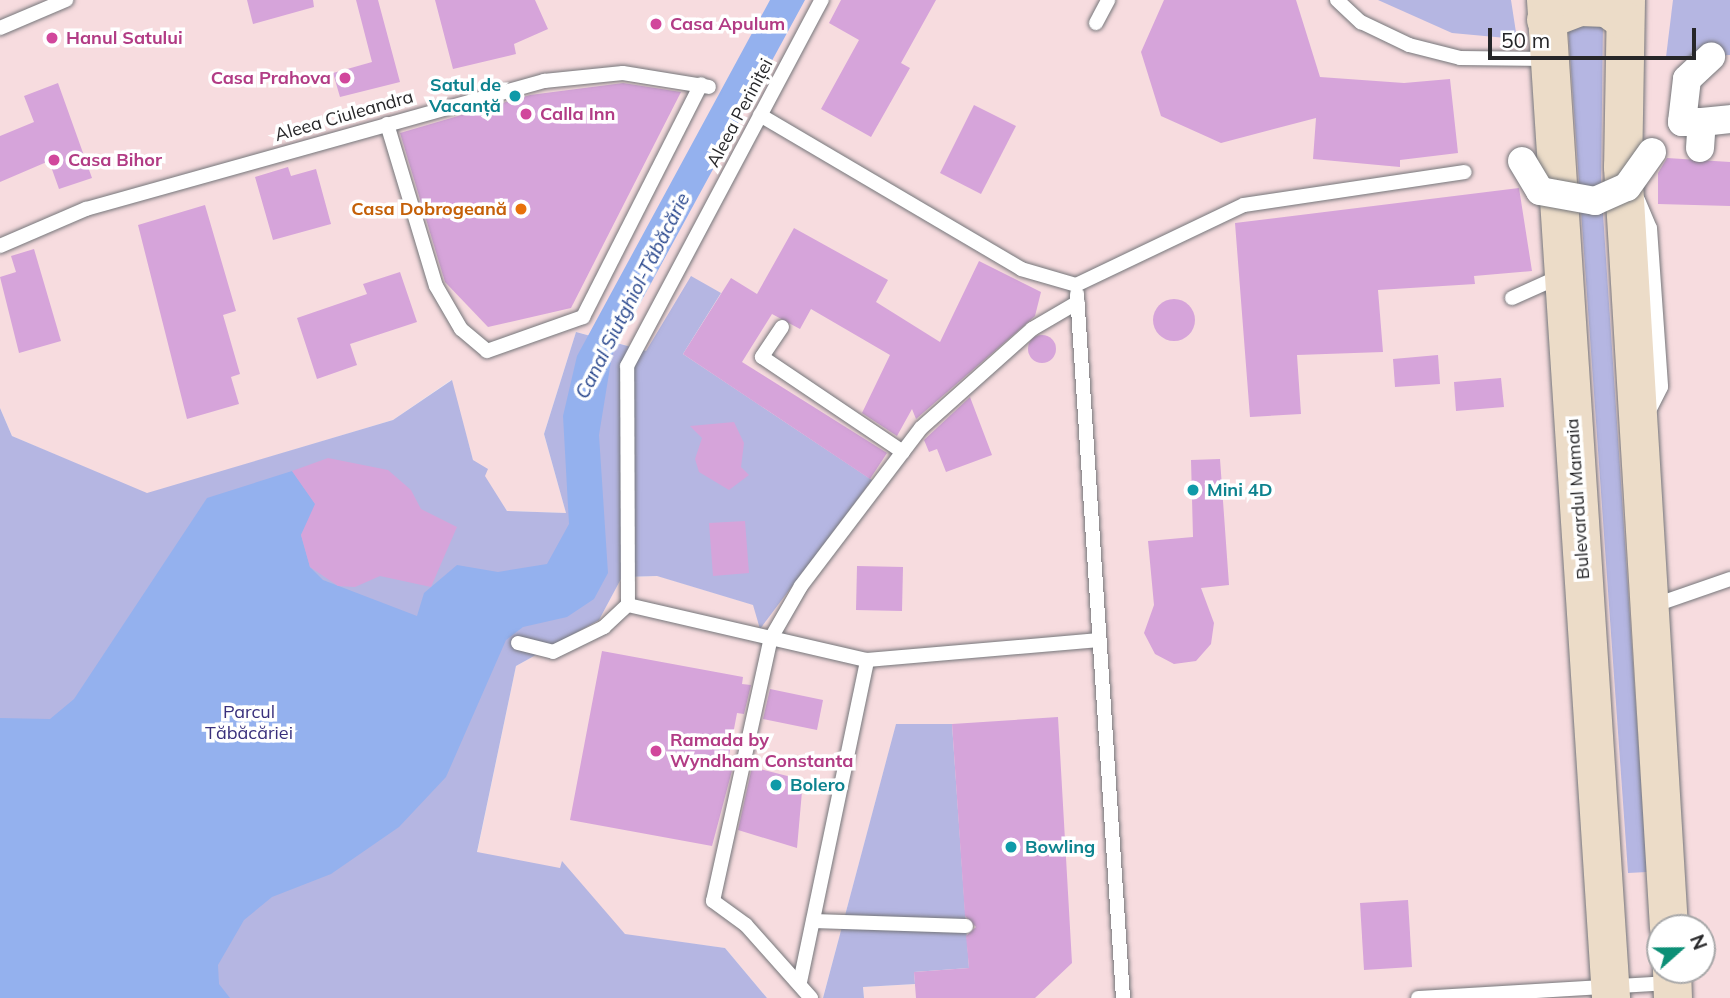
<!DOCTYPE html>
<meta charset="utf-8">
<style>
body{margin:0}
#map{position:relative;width:1730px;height:998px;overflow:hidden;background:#ededf2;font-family:Mulish,sans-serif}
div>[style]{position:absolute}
.commercial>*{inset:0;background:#f7dcdf}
.green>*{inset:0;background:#b5b6e2}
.water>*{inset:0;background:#94b1ee}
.building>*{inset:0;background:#d6a4da}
.round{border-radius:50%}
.roads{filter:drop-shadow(0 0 2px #75767a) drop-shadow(0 0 2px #75767a)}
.lane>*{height:14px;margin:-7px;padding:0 7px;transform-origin:7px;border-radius:7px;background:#fff}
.street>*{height:28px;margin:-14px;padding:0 14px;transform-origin:14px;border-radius:14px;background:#fff}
.secondary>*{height:38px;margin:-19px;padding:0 19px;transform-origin:19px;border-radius:19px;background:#ecdcc8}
.bridges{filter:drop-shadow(0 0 2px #75767a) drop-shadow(0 0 2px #75767a)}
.street-bridge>*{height:28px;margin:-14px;padding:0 14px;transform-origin:14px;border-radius:14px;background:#fff}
.dots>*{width:19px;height:19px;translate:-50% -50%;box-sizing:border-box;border:4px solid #fff;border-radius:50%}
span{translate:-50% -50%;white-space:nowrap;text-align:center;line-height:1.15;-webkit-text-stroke:7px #fff;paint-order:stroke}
.hotel-label{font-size:18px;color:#b23c85;font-weight:700}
.left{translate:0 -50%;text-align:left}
.right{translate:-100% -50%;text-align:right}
.culture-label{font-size:18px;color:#0d838f;font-weight:700}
.street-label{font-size:18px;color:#262628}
.food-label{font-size:18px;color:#c56008;font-weight:700}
.park-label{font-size:18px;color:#39307c}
.water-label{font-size:19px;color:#27458c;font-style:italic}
.north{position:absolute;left:1646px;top:914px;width:70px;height:70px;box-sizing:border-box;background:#fff;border:2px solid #a8a8a9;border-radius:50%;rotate:69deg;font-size:19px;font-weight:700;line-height:28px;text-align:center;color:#262628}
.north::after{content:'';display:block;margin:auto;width:24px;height:32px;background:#0c8f76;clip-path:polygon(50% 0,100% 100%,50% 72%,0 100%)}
.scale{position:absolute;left:1488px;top:28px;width:208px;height:32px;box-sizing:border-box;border:4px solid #262628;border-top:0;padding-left:9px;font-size:21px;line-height:24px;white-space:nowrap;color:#262628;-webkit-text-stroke:5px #fff;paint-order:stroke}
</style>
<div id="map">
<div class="commercial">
<div style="clip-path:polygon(evenodd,0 0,1730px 0,1730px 998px,864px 998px,863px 987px,915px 984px,914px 972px,968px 968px,952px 725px,896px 725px,823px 998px,767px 998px,725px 948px,625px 935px,562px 862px,561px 869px,477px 853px,516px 666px,599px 620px,622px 577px,658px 576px,754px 605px,760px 628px,794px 576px,683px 354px,721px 293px,647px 351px,576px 332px,544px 434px,566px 513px,507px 511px,473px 460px,451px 380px,393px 420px,147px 494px,12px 436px,0 408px,0 0,1660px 928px,1702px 928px,1702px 970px,1660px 970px,1660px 928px)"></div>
</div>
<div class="green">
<div style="clip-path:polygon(1378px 0,1511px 0,1517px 39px,1452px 33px)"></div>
<div style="clip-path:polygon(1673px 0,1730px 0,1730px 55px,1666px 57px)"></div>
<div style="clip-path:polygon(1603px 22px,1601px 184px,1647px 872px,1628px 873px,1568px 27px)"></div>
<div style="clip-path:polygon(691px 276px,721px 293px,683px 354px,872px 480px,760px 629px,753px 605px,657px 576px,622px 577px,599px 620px,516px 666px,477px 852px,560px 868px,562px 861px,625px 934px,725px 948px,767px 998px,0 998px,0 408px,12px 436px,147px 493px,393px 420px,452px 380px,473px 460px,488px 469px,485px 476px,507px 511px,566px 513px,544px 434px,576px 332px,646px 351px)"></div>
<div style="clip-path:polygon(896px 724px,952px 724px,969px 968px,914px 972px,915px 984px,863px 987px,864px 998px,823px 998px)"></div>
</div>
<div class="water">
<div style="clip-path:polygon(770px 0,805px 0,612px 355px,599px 435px,608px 573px,594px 599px,567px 617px,523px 627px,506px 640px,446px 777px,399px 827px,331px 874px,272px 897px,244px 920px,218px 965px,219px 984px,230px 998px,0 998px,0 718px,50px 719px,74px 699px,207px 498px,292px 471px,316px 505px,301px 535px,310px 567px,323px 580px,417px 616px,424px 593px,457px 565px,498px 572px,547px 564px,569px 524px,563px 416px,577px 356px)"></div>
</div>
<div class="building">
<div style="clip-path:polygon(247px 0,313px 0,314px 7px,253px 24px)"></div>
<div style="clip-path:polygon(356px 0,378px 0,400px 82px,340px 97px,333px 73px,372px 62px)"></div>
<div style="clip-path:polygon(435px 0,535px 0,548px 29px,514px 44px,516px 54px,453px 69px)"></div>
<div style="clip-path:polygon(841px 0,936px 0,901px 63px,910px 68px,871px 137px,821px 109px,859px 40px,829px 23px)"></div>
<div style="clip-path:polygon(1164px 0,1296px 0,1320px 77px,1404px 83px,1450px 79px,1458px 153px,1400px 160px,1400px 167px,1313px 159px,1316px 118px,1221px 143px,1161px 116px,1141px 52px)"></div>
<div style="clip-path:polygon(58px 83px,92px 178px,59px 189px,49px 161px,0 182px,0 136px,34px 122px,24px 96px)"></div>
<div style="clip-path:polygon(623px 83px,681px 92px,571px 308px,488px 327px,445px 282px,400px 133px,530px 95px)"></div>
<div style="clip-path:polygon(974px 105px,1016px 126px,981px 194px,940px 173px)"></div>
<div style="clip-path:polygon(1667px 158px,1730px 162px,1730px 206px,1658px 204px,1658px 173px)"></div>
<div style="clip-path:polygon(288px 167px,291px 176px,316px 169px,331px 224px,273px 240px,255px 177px)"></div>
<div style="clip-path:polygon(1519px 188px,1532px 271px,1474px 276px,1475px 284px,1378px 290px,1383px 352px,1297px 355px,1301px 414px,1250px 417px,1235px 223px)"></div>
<div style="clip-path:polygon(205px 205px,236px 311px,223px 315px,240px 374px,231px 377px,239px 404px,187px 419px,138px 225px)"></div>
<div style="clip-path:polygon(794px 228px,888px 280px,876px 302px,940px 342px,979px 261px,1041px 292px,1035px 316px,916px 419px,912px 409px,897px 436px,862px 413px,890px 355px,811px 309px,800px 329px,772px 314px,742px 362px,887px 453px,870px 479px,683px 354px,731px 278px,757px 294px)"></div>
<div style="clip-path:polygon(34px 249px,61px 341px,19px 353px,0 277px,16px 272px,11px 256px)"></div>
<div style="clip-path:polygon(400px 272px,417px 322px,350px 344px,357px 365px,317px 379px,297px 318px,367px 294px,363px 284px)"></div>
<div class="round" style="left:1153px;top:299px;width:42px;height:42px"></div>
<div class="round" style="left:1028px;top:335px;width:28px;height:28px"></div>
<div style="clip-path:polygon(1438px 355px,1440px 384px,1395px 387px,1393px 359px)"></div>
<div style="clip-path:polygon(1501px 378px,1504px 407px,1456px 411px,1454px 382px)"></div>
<div style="clip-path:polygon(970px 397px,992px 455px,946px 472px,937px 449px,929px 452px,924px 440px)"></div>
<div style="clip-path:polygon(734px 422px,744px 443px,741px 467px,749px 475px,729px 490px,699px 472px,695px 459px,702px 438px,690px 426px)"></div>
<div style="clip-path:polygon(328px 458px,388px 470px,411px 490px,421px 509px,457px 527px,431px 587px,380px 576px,355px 587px,338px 586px,310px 567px,301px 535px,315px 504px,292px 471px)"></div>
<div style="clip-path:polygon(1220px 459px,1229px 585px,1201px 588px,1214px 623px,1211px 644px,1196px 661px,1174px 664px,1155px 654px,1144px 633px,1154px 605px,1148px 541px,1193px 537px,1191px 460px)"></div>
<div style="clip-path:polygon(745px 521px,749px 573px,713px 576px,709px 523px)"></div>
<div style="clip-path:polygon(857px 566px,903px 567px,902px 611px,856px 610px)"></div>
<div style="clip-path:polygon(602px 651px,743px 677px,742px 684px,751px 685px,744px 714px,737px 713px,728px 761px,734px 763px,712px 846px,570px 820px)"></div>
<div style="clip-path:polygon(770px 689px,823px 700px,817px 730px,763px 719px)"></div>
<div style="clip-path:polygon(1058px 717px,1072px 963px,1035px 998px,916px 998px,914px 972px,969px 968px,966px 936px,976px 927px,965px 916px,952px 724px)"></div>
<div style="clip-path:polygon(752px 767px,803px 780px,797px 848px,738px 830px)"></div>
<div style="clip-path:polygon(1408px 900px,1412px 967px,1364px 970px,1360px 903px)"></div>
</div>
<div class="roads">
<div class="lane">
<div style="left:1337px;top:0;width:33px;rotate:43deg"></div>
<div style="left:1361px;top:22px;width:53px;rotate:25.6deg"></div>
<div style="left:1409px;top:45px;width:53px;rotate:14.3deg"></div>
<div style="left:1460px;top:58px;width:87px;rotate:0.7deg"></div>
<div style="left:1096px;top:23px;width:26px;rotate:-62deg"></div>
<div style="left:0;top:28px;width:72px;rotate:-23deg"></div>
<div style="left:760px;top:115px;width:303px;rotate:30.5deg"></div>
<div style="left:1021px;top:269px;width:57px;rotate:16.2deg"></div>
<div style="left:1076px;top:285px;width:186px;rotate:-25.5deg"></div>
<div style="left:1244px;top:205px;width:223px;rotate:-8.5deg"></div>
<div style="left:387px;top:124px;width:169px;rotate:73.2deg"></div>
<div style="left:436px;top:286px;width:50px;rotate:59.8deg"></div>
<div style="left:461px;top:329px;width:34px;rotate:40deg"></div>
<div style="left:487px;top:351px;width:102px;rotate:-19.5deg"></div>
<div style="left:583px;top:317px;width:261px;rotate:-63.1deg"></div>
<div style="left:1638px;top:200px;width:30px;rotate:67deg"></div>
<div style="left:1650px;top:228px;width:159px;rotate:86deg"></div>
<div style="left:1661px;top:387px;width:28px;rotate:117deg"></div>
<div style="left:0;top:246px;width:94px;rotate:-23.3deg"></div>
<div style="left:86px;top:209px;width:476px;rotate:-15.6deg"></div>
<div style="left:544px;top:81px;width:79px;rotate:-5.8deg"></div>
<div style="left:623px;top:73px;width:87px;rotate:9.2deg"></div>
<div style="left:1077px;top:294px;width:706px;rotate:86.26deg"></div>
<div style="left:1512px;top:298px;width:54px;rotate:-24.2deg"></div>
<div style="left:782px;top:327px;width:36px;rotate:124deg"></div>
<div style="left:762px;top:357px;width:170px;rotate:34deg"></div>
<div style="left:628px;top:605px;width:239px;rotate:-90.2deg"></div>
<div style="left:627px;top:366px;width:415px;rotate:-62deg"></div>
<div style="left:1652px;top:606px;width:83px;rotate:-19.1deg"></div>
<div style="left:518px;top:643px;width:36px;rotate:14deg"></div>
<div style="left:553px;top:652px;width:57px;rotate:-26.1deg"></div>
<div style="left:604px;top:627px;width:33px;rotate:-43deg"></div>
<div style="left:628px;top:605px;width:245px;rotate:13deg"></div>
<div style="left:867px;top:660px;width:233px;rotate:-4.9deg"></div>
<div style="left:813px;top:921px;width:153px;rotate:1.9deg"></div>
<div style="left:800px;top:982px;width:329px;rotate:-78.2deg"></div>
<div style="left:811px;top:998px;width:98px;rotate:-131.7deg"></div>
<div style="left:746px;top:925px;width:41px;rotate:-144deg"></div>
<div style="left:713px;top:901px;width:269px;rotate:-77.6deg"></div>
<div style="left:771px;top:638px;width:60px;rotate:-60deg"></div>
<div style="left:801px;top:586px;width:198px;rotate:-52.8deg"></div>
<div style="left:921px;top:428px;width:149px;rotate:-41.7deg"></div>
<div style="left:1032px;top:329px;width:53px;rotate:-30.4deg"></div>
<div style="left:1418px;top:998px;width:253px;rotate:-3.4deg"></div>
</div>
<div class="street">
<div style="left:1702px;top:122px;width:20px;rotate:180deg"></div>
<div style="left:1682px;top:122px;width:43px;rotate:-83.4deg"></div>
<div style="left:1687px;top:79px;width:33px;rotate:-43deg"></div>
<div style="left:1700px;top:148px;width:26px;rotate:-86deg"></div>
<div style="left:1702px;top:122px;width:28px;rotate:-6deg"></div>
</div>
<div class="secondary">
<div style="left:1546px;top:0;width:1000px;rotate:86.27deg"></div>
<div style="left:1626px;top:0;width:167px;rotate:91deg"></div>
<div style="left:1623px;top:167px;width:762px;rotate:86.54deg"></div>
<div style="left:1546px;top:20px;width:36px;rotate:-21deg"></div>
<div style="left:1580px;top:7px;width:27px;rotate:2deg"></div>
<div style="left:1607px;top:8px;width:22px;rotate:36deg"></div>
<div style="left:1672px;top:970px;width:28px;rotate:88deg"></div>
</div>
</div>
<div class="bridges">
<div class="street-bridge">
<div style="left:1522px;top:161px;width:35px;rotate:59deg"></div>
<div style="left:1540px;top:191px;width:56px;rotate:10.3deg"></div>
<div style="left:1595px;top:201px;width:35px;rotate:-24deg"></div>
<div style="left:1627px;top:187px;width:43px;rotate:-54.5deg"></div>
</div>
</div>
<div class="dots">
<div style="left:656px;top:24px;background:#d1479c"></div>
<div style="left:52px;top:38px;background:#d1479c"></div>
<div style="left:345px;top:78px;background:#d1479c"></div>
<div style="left:515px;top:96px;background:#0f9aa8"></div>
<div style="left:526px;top:114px;background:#d1479c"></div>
<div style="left:54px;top:160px;background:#d1479c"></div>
<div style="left:521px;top:209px;background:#e8710a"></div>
<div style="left:1193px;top:490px;background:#0f9aa8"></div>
<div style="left:656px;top:751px;background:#d1479c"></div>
<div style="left:776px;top:785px;background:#0f9aa8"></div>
<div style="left:1011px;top:847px;background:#0f9aa8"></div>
</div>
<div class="hotel-label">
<span class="left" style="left:670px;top:24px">Casa Apulum</span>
<span class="left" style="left:66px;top:38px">Hanul Satului</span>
<span class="right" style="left:331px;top:78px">Casa Prahova</span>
<span class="left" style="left:540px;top:114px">Calla Inn</span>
<span class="left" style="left:68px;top:160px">Casa Bihor</span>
<span class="left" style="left:670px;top:751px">Ramada by<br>Wyndham Constanta</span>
</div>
<div class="culture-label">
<span class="right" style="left:501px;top:96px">Satul de<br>Vacanță</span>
<span class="left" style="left:1207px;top:490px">Mini 4D</span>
<span class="left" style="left:790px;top:785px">Bolero</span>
<span class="left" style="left:1025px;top:847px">Bowling</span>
</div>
<div class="street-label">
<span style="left:740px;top:113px;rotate:-62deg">Aleea Periniței</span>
<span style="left:344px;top:116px;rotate:-16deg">Aleea Ciuleandra</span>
<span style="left:1578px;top:499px;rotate:-94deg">Bulevardul Mamaia</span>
</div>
<div class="food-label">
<span class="right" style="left:507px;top:209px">Casa Dobrogeană</span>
</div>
<div class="park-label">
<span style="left:249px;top:723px">Parcul<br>Tăbăcăriei</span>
</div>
<div class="water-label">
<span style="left:633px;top:296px;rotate:-63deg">Canal Siutghiol-Tăbăcărie</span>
</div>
<div class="north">N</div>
<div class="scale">50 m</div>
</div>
